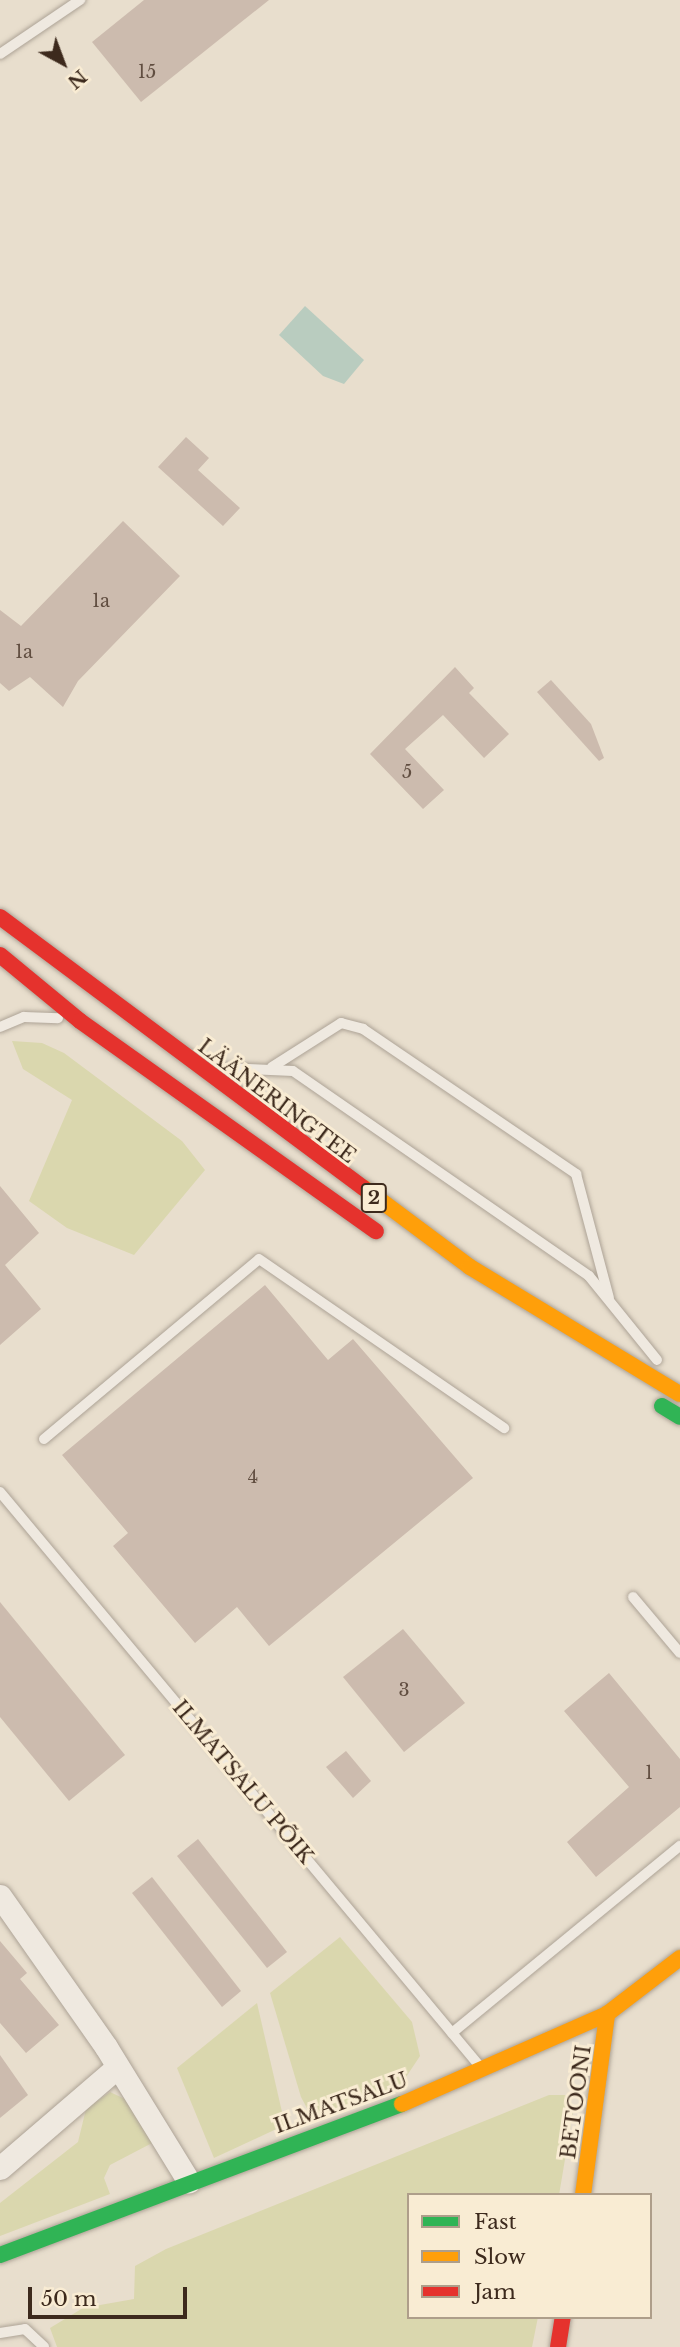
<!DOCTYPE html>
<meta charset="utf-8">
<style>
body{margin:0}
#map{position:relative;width:680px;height:2347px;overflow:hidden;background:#e8decd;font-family:"Libre Baskerville",serif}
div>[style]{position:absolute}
.green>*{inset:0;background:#dad7ae}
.water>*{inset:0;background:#b9ccbf}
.building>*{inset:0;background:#ccbbae}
.roads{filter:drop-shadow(0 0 2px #ada396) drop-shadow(0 0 2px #ada396)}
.lane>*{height:10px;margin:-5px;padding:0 5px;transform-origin:5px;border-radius:5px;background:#efe9e0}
.street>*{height:23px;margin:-11.5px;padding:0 11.5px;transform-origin:11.5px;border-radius:11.5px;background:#efe9e0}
.fast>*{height:16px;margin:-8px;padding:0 8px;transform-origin:8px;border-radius:8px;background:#30b455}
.slow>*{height:16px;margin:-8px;padding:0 8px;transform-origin:8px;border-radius:8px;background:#ff9f0a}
.jam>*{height:16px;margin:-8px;padding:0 8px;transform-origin:8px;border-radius:8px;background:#e5322d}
span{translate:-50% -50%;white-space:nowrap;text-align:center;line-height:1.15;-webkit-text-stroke:6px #f9ecd3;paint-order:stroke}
.number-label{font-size:18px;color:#614e41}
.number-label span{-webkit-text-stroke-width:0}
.shield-label span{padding:2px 5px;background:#f9ecd3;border:2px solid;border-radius:5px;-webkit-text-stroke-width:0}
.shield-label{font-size:19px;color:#3d2a1d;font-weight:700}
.street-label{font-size:21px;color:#3d2a1d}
.legend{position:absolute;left:407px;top:2193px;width:245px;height:126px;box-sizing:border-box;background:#f9ecd3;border:2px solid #ae9e8a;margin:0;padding:9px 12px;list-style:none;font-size:21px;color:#3d2a1d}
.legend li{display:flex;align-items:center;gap:14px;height:35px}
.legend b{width:35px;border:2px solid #ae9e8a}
.north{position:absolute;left:28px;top:28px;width:70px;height:70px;-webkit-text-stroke:5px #f9ecd3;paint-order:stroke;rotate:139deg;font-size:19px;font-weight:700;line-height:28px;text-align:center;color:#3d2a1d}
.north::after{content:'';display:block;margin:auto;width:24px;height:32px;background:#3d2a1d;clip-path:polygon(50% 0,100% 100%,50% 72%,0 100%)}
.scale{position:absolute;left:28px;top:2287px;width:159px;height:32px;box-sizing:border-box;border:4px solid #3d2a1d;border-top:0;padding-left:9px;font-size:21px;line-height:24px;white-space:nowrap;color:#3d2a1d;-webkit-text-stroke:5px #f9ecd3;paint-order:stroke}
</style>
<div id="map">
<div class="green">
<div style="clip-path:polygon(12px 1041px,42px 1043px,64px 1053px,182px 1141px,205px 1170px,134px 1255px,67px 1228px,29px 1201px,72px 1100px,23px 1069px)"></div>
<div style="clip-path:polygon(340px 1937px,412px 2022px,420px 2056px,398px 2089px,324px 2118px,309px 2112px,301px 2097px,270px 1993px)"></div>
<div style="clip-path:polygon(257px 2003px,285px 2125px,214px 2158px,177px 2068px)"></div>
<div style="clip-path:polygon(110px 2092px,129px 2101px,154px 2142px,110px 2165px,104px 2178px,110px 2194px,0 2236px,0 2203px,78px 2142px,86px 2109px)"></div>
<div style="clip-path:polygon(549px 2095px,565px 2095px,574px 2106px,559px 2195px,409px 2195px,409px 2317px,538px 2317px,532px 2347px,57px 2347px,50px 2328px,83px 2308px,134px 2299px,135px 2266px,166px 2249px)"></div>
</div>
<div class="water">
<div style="clip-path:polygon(305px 306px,364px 360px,344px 384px,323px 376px,279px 335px)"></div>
</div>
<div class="building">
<div style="clip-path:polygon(144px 0,269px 0,141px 102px,92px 42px)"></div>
<div style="clip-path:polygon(186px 437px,209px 458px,198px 470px,240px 508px,223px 526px,158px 467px)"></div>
<div style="clip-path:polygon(123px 521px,180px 576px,78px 681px,63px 707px,30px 677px,9px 691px,0 683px,0 610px,21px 626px)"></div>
<div style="clip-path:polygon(455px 667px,474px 688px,469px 693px,509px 734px,484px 758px,443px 715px,405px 749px,444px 790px,423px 809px,370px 754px)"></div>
<div style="clip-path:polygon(551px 680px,591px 724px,604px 758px,599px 761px,537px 692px)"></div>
<div style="clip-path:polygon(0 1186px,39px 1233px,5px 1265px,41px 1309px,0 1345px)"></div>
<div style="clip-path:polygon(265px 1285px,328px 1360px,353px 1339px,473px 1478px,269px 1646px,237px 1607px,195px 1643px,113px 1546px,128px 1533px,62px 1455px)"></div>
<div style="clip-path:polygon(0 1602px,125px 1755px,69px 1801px,0 1717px)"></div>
<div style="clip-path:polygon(403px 1629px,465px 1703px,404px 1752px,343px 1677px)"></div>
<div style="clip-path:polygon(609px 1673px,680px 1759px,680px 1807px,596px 1877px,567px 1842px,629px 1787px,564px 1711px)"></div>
<div style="clip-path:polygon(346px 1751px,371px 1781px,353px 1798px,326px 1767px)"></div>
<div style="clip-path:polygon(198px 1839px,287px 1952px,267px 1968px,177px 1856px)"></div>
<div style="clip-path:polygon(152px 1877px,241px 1991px,222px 2007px,132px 1893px)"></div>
<div style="clip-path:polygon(0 1941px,27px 1973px,20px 1979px,59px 2025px,26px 2053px,0 2023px)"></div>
<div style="clip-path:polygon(0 2055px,28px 2095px,0 2118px)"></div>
</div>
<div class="roads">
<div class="lane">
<div style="left:0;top:54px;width:97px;rotate:-34deg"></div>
<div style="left:0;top:1027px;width:26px;rotate:-23deg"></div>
<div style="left:24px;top:1017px;width:34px;rotate:2deg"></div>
<div style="left:272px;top:1067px;width:82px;rotate:-32.5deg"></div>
<div style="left:341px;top:1023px;width:23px;rotate:15deg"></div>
<div style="left:363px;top:1029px;width:258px;rotate:34.2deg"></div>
<div style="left:576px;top:1174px;width:128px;rotate:75.1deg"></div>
<div style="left:226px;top:1068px;width:67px;rotate:2.6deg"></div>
<div style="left:293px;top:1071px;width:360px;rotate:34.7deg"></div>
<div style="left:589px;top:1276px;width:108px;rotate:51deg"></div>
<div style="left:44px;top:1439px;width:280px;rotate:-39.9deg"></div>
<div style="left:259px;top:1259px;width:298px;rotate:34.6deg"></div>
<div style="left:0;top:1492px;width:753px;rotate:50.12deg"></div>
<div style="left:633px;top:1597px;width:73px;rotate:50deg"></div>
<div style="left:452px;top:2033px;width:295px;rotate:-39.4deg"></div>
<div style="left:0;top:2333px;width:25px;rotate:-9deg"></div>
<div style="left:25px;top:2329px;width:26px;rotate:43deg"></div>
</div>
<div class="street">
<div style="left:0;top:1896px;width:184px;rotate:54.9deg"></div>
<div style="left:106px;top:2047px;width:158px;rotate:58.4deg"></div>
<div style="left:0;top:2168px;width:152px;rotate:-40.7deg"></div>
</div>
<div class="fast">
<div style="left:662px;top:1406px;width:21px;rotate:31deg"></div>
<div style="left:0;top:2255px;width:429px;rotate:-20.6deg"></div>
</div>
<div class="slow">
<div style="left:364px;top:1188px;width:132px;rotate:36.7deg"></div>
<div style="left:470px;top:1267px;width:245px;rotate:31.2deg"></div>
<div style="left:402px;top:2104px;width:224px;rotate:-23.7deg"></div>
<div style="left:607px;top:2014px;width:92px;rotate:-37.5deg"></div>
<div style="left:583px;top:2195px;width:183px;rotate:-82.4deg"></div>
</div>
<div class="jam">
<div style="left:0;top:917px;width:454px;rotate:36.7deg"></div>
<div style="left:0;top:955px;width:104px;rotate:39.5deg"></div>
<div style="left:80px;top:1021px;width:363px;rotate:35.4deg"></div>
<div style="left:558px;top:2347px;width:30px;rotate:-81deg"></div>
</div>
</div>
<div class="number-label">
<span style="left:147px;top:72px">15</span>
<span style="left:101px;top:601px">1a</span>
<span style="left:24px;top:652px">1a</span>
<span style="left:407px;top:772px">5</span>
<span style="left:253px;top:1477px">4</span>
<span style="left:404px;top:1690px">3</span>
<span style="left:649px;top:1773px">1</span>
</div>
<div class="shield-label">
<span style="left:374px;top:1198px">2</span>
</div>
<div class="street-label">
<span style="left:277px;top:1101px;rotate:37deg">LÄÄNERINGTEE</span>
<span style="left:243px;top:1782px;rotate:50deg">ILMATSALU PÕIK</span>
<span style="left:576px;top:2102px;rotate:-82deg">BETOONI</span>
<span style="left:341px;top:2103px;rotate:-20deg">ILMATSALU</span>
</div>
<ul class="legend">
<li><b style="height:9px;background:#30b455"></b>Fast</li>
<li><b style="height:9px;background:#ff9f0a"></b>Slow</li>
<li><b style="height:9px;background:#e5322d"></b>Jam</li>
</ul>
<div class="north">N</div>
<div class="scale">50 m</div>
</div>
